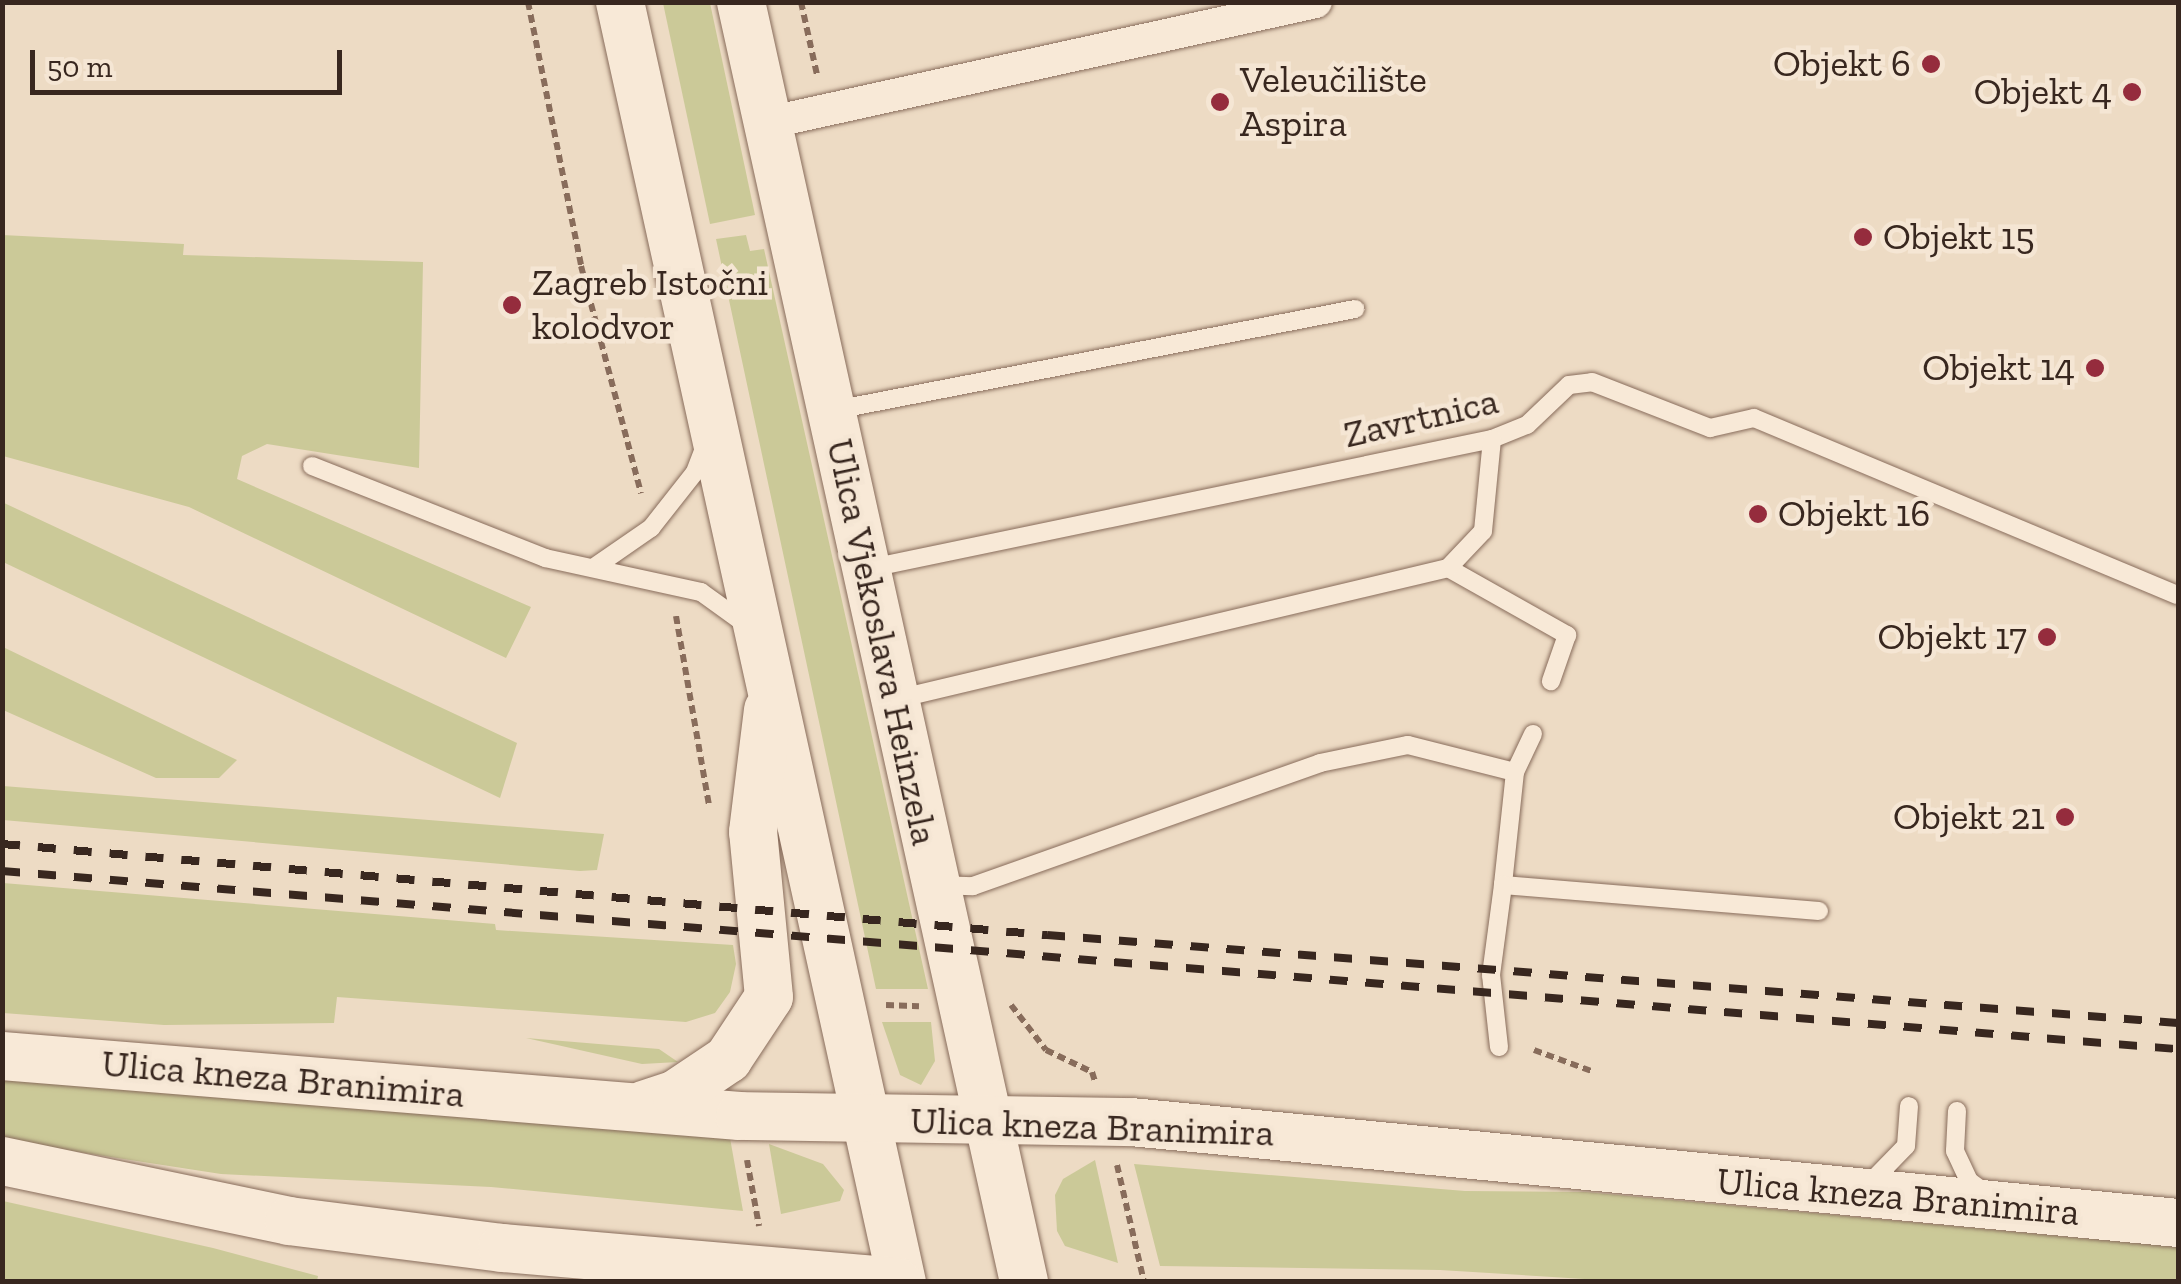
<!DOCTYPE html>
<meta charset="utf-8">
<style>
body{margin:0}
#map{position:relative;width:2181px;height:1284px;overflow:hidden;background:#eddbc4;font-family:"Zilla Slab",serif}
div>[style]{position:absolute}
.green>*{inset:0;background:#cbc998}
.path>*{height:6px;margin-top:-3px;transform-origin:0;background:repeating-linear-gradient(90deg,#886c5b 0 8px,transparent 0 13px)}
.roads{filter:drop-shadow(0 0 2px #886c5b) drop-shadow(0 0 2px #886c5b)}
.service>*{height:18px;margin:-9px;padding:0 9px;transform-origin:9px;border-radius:9px;background:#f8e9d7}
.minor>*{height:32px;margin:-16px;padding:0 16px;transform-origin:16px;border-radius:16px;background:#f8e9d7}
.secondary>*{height:48px;margin:-24px;padding:0 24px;transform-origin:24px;border-radius:24px;background:#f8e9d7}
.rail>*{height:8px;margin-top:-4px;transform-origin:0;background:repeating-linear-gradient(90deg,#38271f 0 18px,transparent 0 36px)}
.dots>*{width:28px;height:28px;translate:-50% -50%;box-sizing:border-box;border:5px solid #f5e6d4;border-radius:50%}
span{translate:-50% -50%;white-space:nowrap;text-align:center;line-height:1.15;-webkit-text-stroke:9px #f5e6d4;paint-order:stroke}
.poi-label{font-size:38px;color:#38271f}
.right{translate:-100% -50%;text-align:right}
.left{translate:0 -50%;text-align:left}
.street-label{font-size:38px;color:#38271f}
.frame{position:absolute;inset:0;border:5px solid #38271f;pointer-events:none}
.scale{position:absolute;left:30px;top:50px;width:312px;height:45px;box-sizing:border-box;border:5px solid #38271f;border-top:0;padding-left:12px;font-size:30px;line-height:35px;white-space:nowrap;color:#38271f;-webkit-text-stroke:8px #f5e6d4;paint-order:stroke}
</style>
<div id="map">
<div class="green">
<div style="clip-path:polygon(663px 3px,710px 3px,755px 215px,710px 224px)"></div>
<div style="clip-path:polygon(2px 235px,184px 244px,183px 255px,423px 262px,419px 468px,267px 444px,242px 456px,237px 479px,531px 607px,506px 658px,189px 507px,3px 456px)"></div>
<div style="clip-path:polygon(746px 235px,750px 251px,764px 249px,928px 989px,876px 989px,716px 239px)"></div>
<div style="clip-path:polygon(2px 502px,517px 743px,500px 798px,3px 562px)"></div>
<div style="clip-path:polygon(2px 647px,3px 647px,237px 760px,219px 778px,156px 778px,3px 710px)"></div>
<div style="clip-path:polygon(2px 786px,3px 786px,604px 834px,597px 870px,580px 871px,3px 820px)"></div>
<div style="clip-path:polygon(3px 883px,495px 924px,496px 930px,733px 945px,736px 964px,730px 992px,715px 1013px,686px 1022px,337px 997px,334px 1023px,164px 1025px,3px 1013px)"></div>
<div style="clip-path:polygon(882px 1022px,931px 1022px,935px 1061px,921px 1085px,900px 1075px)"></div>
<div style="clip-path:polygon(526px 1038px,659px 1049px,678px 1062px,642px 1064px)"></div>
<div style="clip-path:polygon(2px 1079px,730px 1138px,743px 1211px,491px 1187px,221px 1174px,33px 1145px,3px 1139px)"></div>
<div style="clip-path:polygon(769px 1144px,823px 1164px,844px 1190px,840px 1201px,781px 1214px)"></div>
<div style="clip-path:polygon(1095px 1160px,1118px 1263px,1065px 1246px,1057px 1231px,1055px 1195px,1063px 1179px)"></div>
<div style="clip-path:polygon(1134px 1164px,1465px 1191px,1586px 1192px,2178px 1247px,2178px 1281px,1633px 1282px,1440px 1270px,1160px 1266px)"></div>
<div style="clip-path:polygon(3px 1201px,213px 1248px,318px 1276px,317px 1281px,3px 1281px)"></div>
</div>
<div class="path">
<div style="left:528px;top:2px;width:269px;rotate:78.6deg"></div>
<div style="left:581px;top:266px;width:235px;rotate:75.2deg"></div>
<div style="left:801px;top:2px;width:75px;rotate:77.6deg"></div>
<div style="left:676px;top:616px;width:192px;rotate:80.1deg"></div>
<div style="left:886px;top:1005px;width:33px;rotate:2deg"></div>
<div style="left:1011px;top:1005px;width:57px;rotate:52.1deg"></div>
<div style="left:1046px;top:1050px;width:51px;rotate:25.6deg"></div>
<div style="left:1092px;top:1072px;width:9px;rotate:72deg"></div>
<div style="left:1534px;top:1050px;width:64px;rotate:20.1deg"></div>
<div style="left:747px;top:1160px;width:67px;rotate:79.7deg"></div>
<div style="left:1117px;top:1165px;width:120px;rotate:77deg"></div>
</div>
<div class="roads">
<div class="service">
<div style="left:835px;top:410px;width:530px;rotate:-10.99deg"></div>
<div style="left:312px;top:466px;width:251px;rotate:21.5deg"></div>
<div style="left:545px;top:558px;width:160px;rotate:12.3deg"></div>
<div style="left:701px;top:592px;width:53px;rotate:35.8deg"></div>
<div style="left:596px;top:566px;width:67px;rotate:-34.6deg"></div>
<div style="left:651px;top:528px;width:71px;rotate:-51.8deg"></div>
<div style="left:695px;top:472px;width:31px;rotate:-69deg"></div>
<div style="left:1448px;top:568px;width:137px;rotate:29.4deg"></div>
<div style="left:1567px;top:635px;width:49px;rotate:109.2deg"></div>
<div style="left:866px;top:569px;width:639px;rotate:-11.73deg"></div>
<div style="left:1492px;top:439px;width:38px;rotate:-22deg"></div>
<div style="left:1527px;top:425px;width:58px;rotate:-43.6deg"></div>
<div style="left:1569px;top:385px;width:23px;rotate:-7deg"></div>
<div style="left:1592px;top:382px;width:127px;rotate:21.3deg"></div>
<div style="left:1710px;top:428px;width:45px;rotate:-12.8deg"></div>
<div style="left:1754px;top:418px;width:459px;rotate:22.7deg"></div>
<div style="left:897px;top:699px;width:566px;rotate:-13.37deg"></div>
<div style="left:1448px;top:568px;width:51px;rotate:-46.6deg"></div>
<div style="left:1483px;top:531px;width:92px;rotate:-84.4deg"></div>
<div style="left:1533px;top:734px;width:42px;rotate:115.3deg"></div>
<div style="left:1515px;top:772px;width:114px;rotate:96.1deg"></div>
<div style="left:1503px;top:885px;width:317px;rotate:4.7deg"></div>
<div style="left:937px;top:885px;width:36px;rotate:2deg"></div>
<div style="left:973px;top:886px;width:368px;rotate:-19.5deg"></div>
<div style="left:1320px;top:763px;width:90px;rotate:-11.6deg"></div>
<div style="left:1408px;top:745px;width:110px;rotate:14.2deg"></div>
<div style="left:1499px;top:1047px;width:72px;rotate:-96.3deg"></div>
<div style="left:1491px;top:975px;width:91px;rotate:-82.4deg"></div>
<div style="left:1957px;top:1111px;width:40px;rotate:92.9deg"></div>
<div style="left:1955px;top:1151px;width:33px;rotate:65deg"></div>
<div style="left:1969px;top:1181px;width:17px;rotate:36deg"></div>
<div style="left:1869px;top:1184px;width:53px;rotate:-45.8deg"></div>
<div style="left:1906px;top:1146px;width:40px;rotate:-85.7deg"></div>
</div>
<div class="minor">
<div style="left:767px;top:123px;width:562px;rotate:-12.43deg"></div>
</div>
<div class="secondary">
<div style="left:620px;top:2px;width:1311px;rotate:77.58deg"></div>
<div style="left:741px;top:2px;width:1311px;rotate:77.53deg"></div>
<div style="left:2px;top:1056px;width:740px;rotate:4.65deg"></div>
<div style="left:740px;top:1116px;width:391px;rotate:0.9deg"></div>
<div style="left:1131px;top:1122px;width:1052px;rotate:5.51deg"></div>
<div style="left:643px;top:1105px;width:35px;rotate:-18deg"></div>
<div style="left:676px;top:1094px;width:63px;rotate:-33.9deg"></div>
<div style="left:728px;top:1059px;width:74px;rotate:-56.5deg"></div>
<div style="left:769px;top:997px;width:166px;rotate:-95.5deg"></div>
<div style="left:753px;top:832px;width:123px;rotate:-83deg"></div>
<div style="left:2px;top:1161px;width:293px;rotate:11.8deg"></div>
<div style="left:289px;top:1221px;width:215px;rotate:7.2deg"></div>
<div style="left:502px;top:1248px;width:397px;rotate:4.9deg"></div>
</div>
</div>
<div class="rail">
<div style="left:2px;top:844px;width:1049px;rotate:4.98deg"></div>
<div style="left:1047px;top:935px;width:1134px;rotate:4.45deg"></div>
<div style="left:2px;top:871px;width:2183px;rotate:4.68deg"></div>
</div>
<div class="dots">
<div style="left:1931px;top:64px;background:#952c3d"></div>
<div style="left:2132px;top:92px;background:#952c3d"></div>
<div style="left:1220px;top:102px;background:#952c3d"></div>
<div style="left:1863px;top:237px;background:#952c3d"></div>
<div style="left:512px;top:305px;background:#952c3d"></div>
<div style="left:2095px;top:368px;background:#952c3d"></div>
<div style="left:1758px;top:514px;background:#952c3d"></div>
<div style="left:2047px;top:637px;background:#952c3d"></div>
<div style="left:2065px;top:817px;background:#952c3d"></div>
</div>
<div class="poi-label">
<span class="right" style="left:1911px;top:64px">Objekt 6</span>
<span class="left" style="left:1240px;top:102px">Veleučilište<br>Aspira</span>
<span class="right" style="left:2112px;top:92px">Objekt 4</span>
<span class="left" style="left:1883px;top:237px">Objekt 15</span>
<span class="left" style="left:532px;top:305px">Zagreb Istočni<br>kolodvor</span>
<span class="right" style="left:2075px;top:368px">Objekt 14</span>
<span class="left" style="left:1778px;top:514px">Objekt 16</span>
<span class="right" style="left:2027px;top:637px">Objekt 17</span>
<span class="right" style="left:2045px;top:817px">Objekt 21</span>
</div>
<div class="street-label">
<span style="left:1421px;top:418px;rotate:-13deg">Zavrtnica</span>
<span style="left:882px;top:642px;rotate:78deg">Ulica Vjekoslava Heinzela</span>
<span style="left:283px;top:1079px;rotate:5deg">Ulica kneza Branimira</span>
<span style="left:1092px;top:1127px;rotate:2deg">Ulica kneza Branimira</span>
<span style="left:1898px;top:1197px;rotate:5deg">Ulica kneza Branimira</span>
</div>
<div class="frame"></div>
<div class="scale">50 m</div>
</div>
